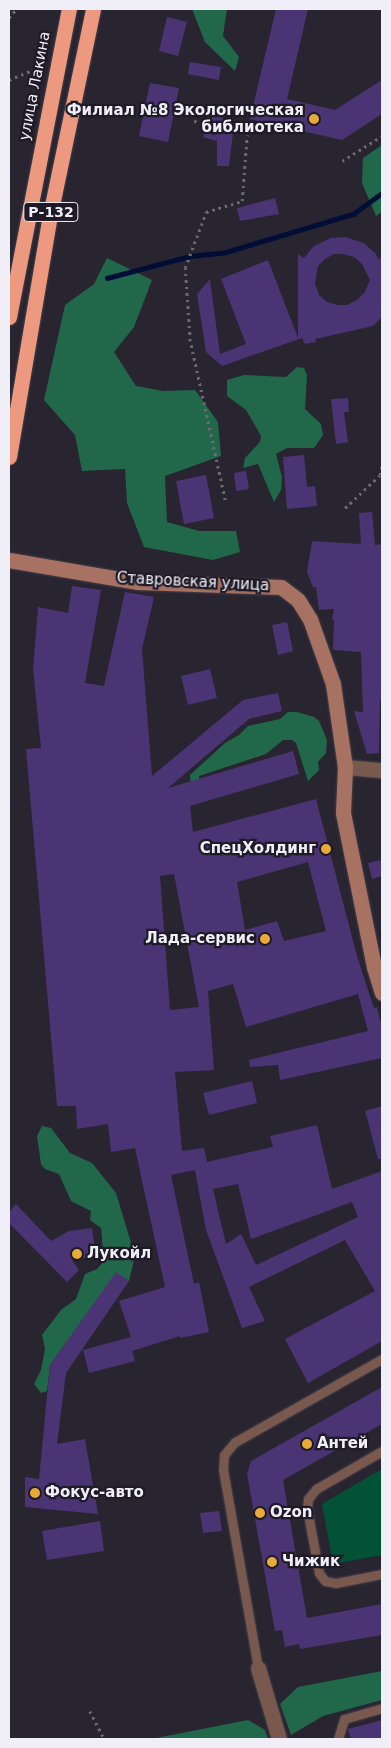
<!DOCTYPE html>
<meta charset="utf-8">
<style>
body{margin:0}
#map{position:relative;width:391px;height:1748px;overflow:hidden;background:#282430;font-family:"DejaVu Sans",sans-serif}
div>[style]{position:absolute}
.green>*{inset:0;background:#035237}
.forest>*{inset:0;background:#21684b}
.stream>*{height:4.5px;margin:-2.25px;padding:0 2.25px;transform-origin:2.25px;border-radius:2.25px;background:#000d36}
.building>*{inset:0;background:#4b3474}
.path>*{height:2.5px;margin-top:-1.25px;transform-origin:0;background:repeating-linear-gradient(90deg,#6d6974 0 2.5px,transparent 0 6.5px)}
.roads{filter:drop-shadow(0 0 1px #44404c) drop-shadow(0 0 1px #44404c)}
.lane>*{height:9px;margin:-4.5px;padding:0 4.5px;transform-origin:4.5px;border-radius:4.5px;background:#79584d}
.street>*{height:15px;margin:-7.5px;padding:0 7.5px;transform-origin:7.5px;border-radius:7.5px;background:#79584d}
.secondary>*{height:15px;margin:-7.5px;padding:0 7.5px;transform-origin:7.5px;border-radius:7.5px;background:#a87262}
.highway>*{height:15px;margin:-7.5px;padding:0 7.5px;transform-origin:7.5px;border-radius:7.5px;background:#ec997f}
.dots>*{width:14px;height:14px;translate:-50% -50%;box-sizing:border-box;border:2px solid #1e1b26;border-radius:50%}
span{translate:-50% -50%;white-space:nowrap;text-align:center;line-height:1.15;-webkit-text-stroke:4.5px #1e1b26;paint-order:stroke}
.shield-label span{padding:1px 4px;background:#1e1b26;border:1px solid;border-radius:4px;-webkit-text-stroke-width:0}
.shield-label{font-size:14px;color:#f0eef6;font-weight:700}
.street-label{font-size:15px;color:#f0eef6}
.poi-label{font-size:15px;color:#f0eef6;font-weight:700}
.right{translate:-100% -50%;text-align:right}
.left{translate:0 -50%;text-align:left}
.frame{position:absolute;inset:0;border:10px solid #f0eef6;pointer-events:none}
</style>
<div id="map">
<div class="green">
<div style="clip-path:polygon(382px 1469px,382px 1555px,333px 1564px,322px 1504px)"></div>
</div>
<div class="forest">
<div style="clip-path:polygon(192px 9px,227px 9px,223px 36px,239px 57px,235px 71px,205px 42px)"></div>
<div style="clip-path:polygon(382px 145px,382px 212px,376px 216px,362px 183px,363px 158px)"></div>
<div style="clip-path:polygon(107px 258px,152px 280px,134px 327px,114px 352px,136px 386px,163px 391px,195px 390px,218px 422px,221px 456px,165px 476px,167px 522px,199px 531px,236px 531px,240px 552px,213px 560px,144px 547px,127px 503px,125px 469px,82px 471px,75px 435px,44px 400px,65px 305px,94px 284px)"></div>
<div style="clip-path:polygon(297px 367px,304px 368px,307px 375px,305px 409px,321px 424px,323px 435px,314px 448px,287px 448px,276px 454px,282px 477px,281px 490px,274px 502px,258px 464px,243px 468px,245px 458px,260px 442px,261px 436px,246px 410px,227px 396px,227px 380px,244px 375px,286px 377px)"></div>
<div style="clip-path:polygon(288px 712px,297px 712px,314px 717px,319px 721px,327px 740px,326px 753px,318px 762px,319px 770px,308px 781px,296px 743px,292px 740px,283px 740px,266px 754px,199px 776px,200px 797px,192px 802px,190px 775px,225px 743px,239px 735px,248px 726px,280px 719px)"></div>
<div style="clip-path:polygon(42px 1126px,51px 1128px,70px 1153px,92px 1163px,116px 1193px,135px 1256px,129px 1281px,116px 1273px,50px 1365px,47px 1391px,41px 1393px,34px 1384px,41px 1370px,45px 1349px,42px 1335px,61px 1310px,76px 1299px,85px 1274px,97px 1269px,104px 1261px,101px 1228px,90px 1220px,91px 1211px,71px 1201px,59px 1174px,45px 1169px,41px 1164px,37px 1136px)"></div>
<div style="clip-path:polygon(382px 1671px,382px 1700px,323px 1716px,291px 1735px,280px 1704px,298px 1687px)"></div>
<div style="clip-path:polygon(248px 1720px,265px 1730px,268px 1739px,151px 1739px)"></div>
</div>
<div class="stream">
<div style="left:107px;top:278px;width:86px;rotate:-14.8deg"></div>
<div style="left:190px;top:256px;width:36px;rotate:-6deg"></div>
<div style="left:226px;top:252px;width:133px;rotate:-16.7deg"></div>
<div style="left:353px;top:214px;width:36px;rotate:-36deg"></div>
</div>
<div class="building">
<div style="clip-path:polygon(276px 9px,308px 9px,287px 99px,335px 110px,382px 80px,382px 114px,342px 140px,250px 119px)"></div>
<div style="clip-path:polygon(167px 17px,187px 22px,178px 56px,159px 51px)"></div>
<div style="clip-path:polygon(190px 62px,221px 67px,219px 80px,188px 74px)"></div>
<div style="clip-path:polygon(150px 83px,179px 88px,168px 142px,139px 136px)"></div>
<div style="clip-path:polygon(210px 114px,224px 118px,220px 130px,233px 133px,229px 166px,217px 166px,217px 141px,203px 137px)"></div>
<div style="clip-path:polygon(275px 198px,279px 214px,240px 221px,237px 208px)"></div>
<div style="clip-path:polygon(evenodd,345px 237px,364px 243px,376px 254px,379px 260px,382px 254px,382px 317px,373px 326px,315px 339px,316px 342px,305px 344px,302px 338px,222px 366px,206px 352px,197px 294px,210px 279px,220px 354px,246px 344px,221px 279px,268px 260px,298px 338px,298px 254px,304px 258px,314px 246px,331px 238px,345px 237px,334px 254px,343px 254px,354px 257px,362px 264px,370px 280px,365px 292px,357px 300px,347px 305px,337px 305px,327px 302px,319px 295px,315px 284px,318px 266px,325px 259px,334px 254px)"></div>
<div style="clip-path:polygon(348px 398px,349px 412px,344px 412px,348px 442px,336px 444px,331px 399px)"></div>
<div style="clip-path:polygon(304px 455px,307px 487px,315px 486px,317px 506px,287px 509px,283px 457px)"></div>
<div style="clip-path:polygon(246px 471px,249px 489px,236px 491px,234px 473px)"></div>
<div style="clip-path:polygon(206px 475px,214px 518px,184px 524px,176px 481px)"></div>
<div style="clip-path:polygon(372px 512px,375px 545px,382px 544px,382px 700px,380px 700px,379px 753px,367px 754px,354px 711px,363px 712px,361px 652px,333px 650px,334px 620px,332px 620px,334px 609px,319px 610px,316px 587px,313px 587px,307px 572px,312px 541px,361px 544px,359px 513px)"></div>
<div style="clip-path:polygon(evenodd,72px 586px,101px 590px,85px 683px,104px 686px,125px 592px,154px 597px,142px 649px,152px 776px,243px 700px,278px 693px,282px 711px,249px 719px,168px 788px,293px 751px,299px 774px,190px 806px,193px 832px,316px 799px,357px 956px,374px 1008px,377px 1007px,382px 1029px,382px 1058px,280px 1080px,278px 1065px,250px 1067px,249px 1060px,368px 1031px,358px 994px,246px 1027px,233px 984px,208px 991px,214px 1070px,175px 1072px,182px 1151px,204px 1148px,207px 1162px,273px 1147px,270px 1136px,317px 1125px,332px 1189px,382px 1171px,382px 1341px,308px 1383px,285px 1339px,375px 1291px,345px 1240px,249px 1287px,265px 1321px,242px 1328px,206px 1230px,195px 1170px,171px 1175px,194px 1284px,199px 1282px,209px 1332px,180px 1338px,180px 1336px,132px 1351px,135px 1361px,89px 1373px,83px 1350px,131px 1337px,119px 1301px,165px 1287px,135px 1148px,111px 1152px,108px 1124px,77px 1129px,76px 1106px,57px 1106px,26px 749px,41px 748px,33px 669px,38px 607px,68px 613px,72px 586px,308px 862px,326px 931px,284px 941px,277px 921px,245px 930px,237px 882px,308px 862px,72px 586px,174px 874px,199px 1007px,170px 1010px,160px 876px,174px 874px,72px 586px,238px 1184px,251px 1239px,352px 1202px,358px 1217px,256px 1265px,241px 1234px,226px 1244px,213px 1189px,238px 1184px)"></div>
<div style="clip-path:polygon(287px 622px,293px 651px,278px 655px,272px 625px)"></div>
<div style="clip-path:polygon(210px 669px,217px 698px,188px 705px,181px 676px)"></div>
<div style="clip-path:polygon(382px 860px,382px 876px,372px 879px,368px 863px)"></div>
<div style="clip-path:polygon(252px 1081px,257px 1103px,209px 1115px,203px 1093px)"></div>
<div style="clip-path:polygon(382px 1106px,382px 1159px,378px 1159px,365px 1111px)"></div>
<div style="clip-path:polygon(16px 1204px,51px 1241px,69px 1231px,92px 1228px,96px 1256px,72px 1260px,79px 1270px,67px 1282px,9px 1223px,9px 1212px)"></div>
<div style="clip-path:polygon(116px 1272px,129px 1281px,66px 1373px,57px 1444px,85px 1439px,98px 1514px,25px 1507px,25px 1477px,39px 1479px,50px 1365px)"></div>
<div style="clip-path:polygon(382px 1387px,382px 1424px,283px 1480px,307px 1618px,382px 1604px,382px 1635px,300px 1649px,299px 1644px,285px 1647px,282px 1630px,275px 1631px,247px 1474px,251px 1461px)"></div>
<div style="clip-path:polygon(219px 1511px,222px 1531px,203px 1533px,200px 1513px)"></div>
<div style="clip-path:polygon(100px 1521px,104px 1551px,47px 1560px,42px 1531px)"></div>
<div style="clip-path:polygon(382px 1720px,382px 1739px,351px 1739px,348px 1729px)"></div>
</div>
<div class="path">
<div style="left:9px;top:18px;width:11px;rotate:-52deg"></div>
<div style="left:9px;top:80px;width:36px;rotate:-23deg"></div>
<div style="left:194px;top:121px;width:29px;rotate:14deg"></div>
<div style="left:222px;top:128px;width:18px;rotate:-27deg"></div>
<div style="left:342px;top:161px;width:47px;rotate:-32deg"></div>
<div style="left:225px;top:500px;width:163px;rotate:-102.4deg"></div>
<div style="left:190px;top:341px;width:73px;rotate:-93.9deg"></div>
<div style="left:185px;top:268px;width:60px;rotate:-69.4deg"></div>
<div style="left:206px;top:212px;width:38px;rotate:-17deg"></div>
<div style="left:242px;top:201px;width:66px;rotate:-85.7deg"></div>
<div style="left:345px;top:508px;width:48px;rotate:-43.3deg"></div>
<div style="left:380px;top:475px;width:10px;rotate:-79deg"></div>
<div style="left:90px;top:1711px;width:31px;rotate:63deg"></div>
</div>
<div class="roads">
<div class="lane">
<div style="left:382px;top:1451px;width:76px;rotate:150.1deg"></div>
<div style="left:316px;top:1489px;width:13px;rotate:129deg"></div>
<div style="left:308px;top:1499px;width:10px;rotate:96deg"></div>
<div style="left:307px;top:1509px;width:65px;rotate:79.4deg"></div>
<div style="left:319px;top:1573px;width:10px;rotate:53deg"></div>
<div style="left:325px;top:1581px;width:11px;rotate:10deg"></div>
<div style="left:336px;top:1583px;width:47px;rotate:-11.1deg"></div>
<div style="left:258px;top:1668px;width:201px;rotate:-100deg"></div>
<div style="left:223px;top:1470px;width:15px;rotate:-86deg"></div>
<div style="left:224px;top:1455px;width:17px;rotate:-50deg"></div>
<div style="left:235px;top:1442px;width:169px;rotate:-29.5deg"></div>
<div style="left:338px;top:1739px;width:21px;rotate:-73deg"></div>
<div style="left:344px;top:1719px;width:40px;rotate:-16deg"></div>
</div>
<div class="street">
<div style="left:345px;top:767px;width:37px;rotate:5deg"></div>
<div style="left:258px;top:1668px;width:74px;rotate:73.5deg"></div>
</div>
<div class="secondary">
<div style="left:9px;top:560px;width:131px;rotate:9.7deg"></div>
<div style="left:138px;top:582px;width:143px;rotate:2deg"></div>
<div style="left:281px;top:587px;width:21px;rotate:37deg"></div>
<div style="left:298px;top:600px;width:22px;rotate:58deg"></div>
<div style="left:310px;top:619px;width:69px;rotate:70.5deg"></div>
<div style="left:333px;top:684px;width:84px;rotate:81.8deg"></div>
<div style="left:345px;top:767px;width:46px;rotate:92.5deg"></div>
<div style="left:343px;top:813px;width:157px;rotate:78.6deg"></div>
<div style="left:374px;top:967px;width:27px;rotate:73deg"></div>
</div>
<div class="highway">
<div style="left:9px;top:317px;width:314px;rotate:-79deg"></div>
<div style="left:9px;top:457px;width:245px;rotate:-80.4deg"></div>
<div style="left:50px;top:215px;width:210px;rotate:-78.2deg"></div>
</div>
</div>
<div class="dots">
<div style="left:314px;top:119px;background:#e8ab37"></div>
<div style="left:326px;top:849px;background:#e8ab37"></div>
<div style="left:265px;top:939px;background:#e8ab37"></div>
<div style="left:77px;top:1254px;background:#e8ab37"></div>
<div style="left:307px;top:1444px;background:#e8ab37"></div>
<div style="left:35px;top:1493px;background:#e8ab37"></div>
<div style="left:260px;top:1513px;background:#e8ab37"></div>
<div style="left:272px;top:1562px;background:#e8ab37"></div>
</div>
<div class="shield-label">
<span style="left:51px;top:212px">Р-132</span>
</div>
<div class="street-label">
<span style="left:35px;top:86px;rotate:-79deg">улица Лакина</span>
<span style="left:193px;top:582px;rotate:3deg">Ставровская улица</span>
</div>
<div class="poi-label">
<span class="right" style="left:304px;top:119px">Филиал №8 Экологическая<br>библиотека</span>
<span class="right" style="left:316px;top:849px">СпецХолдинг</span>
<span class="right" style="left:255px;top:939px">Лада-сервис</span>
<span class="left" style="left:87px;top:1254px">Лукойл</span>
<span class="left" style="left:317px;top:1444px">Антей</span>
<span class="left" style="left:45px;top:1493px">Фокус-авто</span>
<span class="left" style="left:270px;top:1513px">Ozon</span>
<span class="left" style="left:282px;top:1562px">Чижик</span>
</div>
<div class="frame"></div>
</div>
